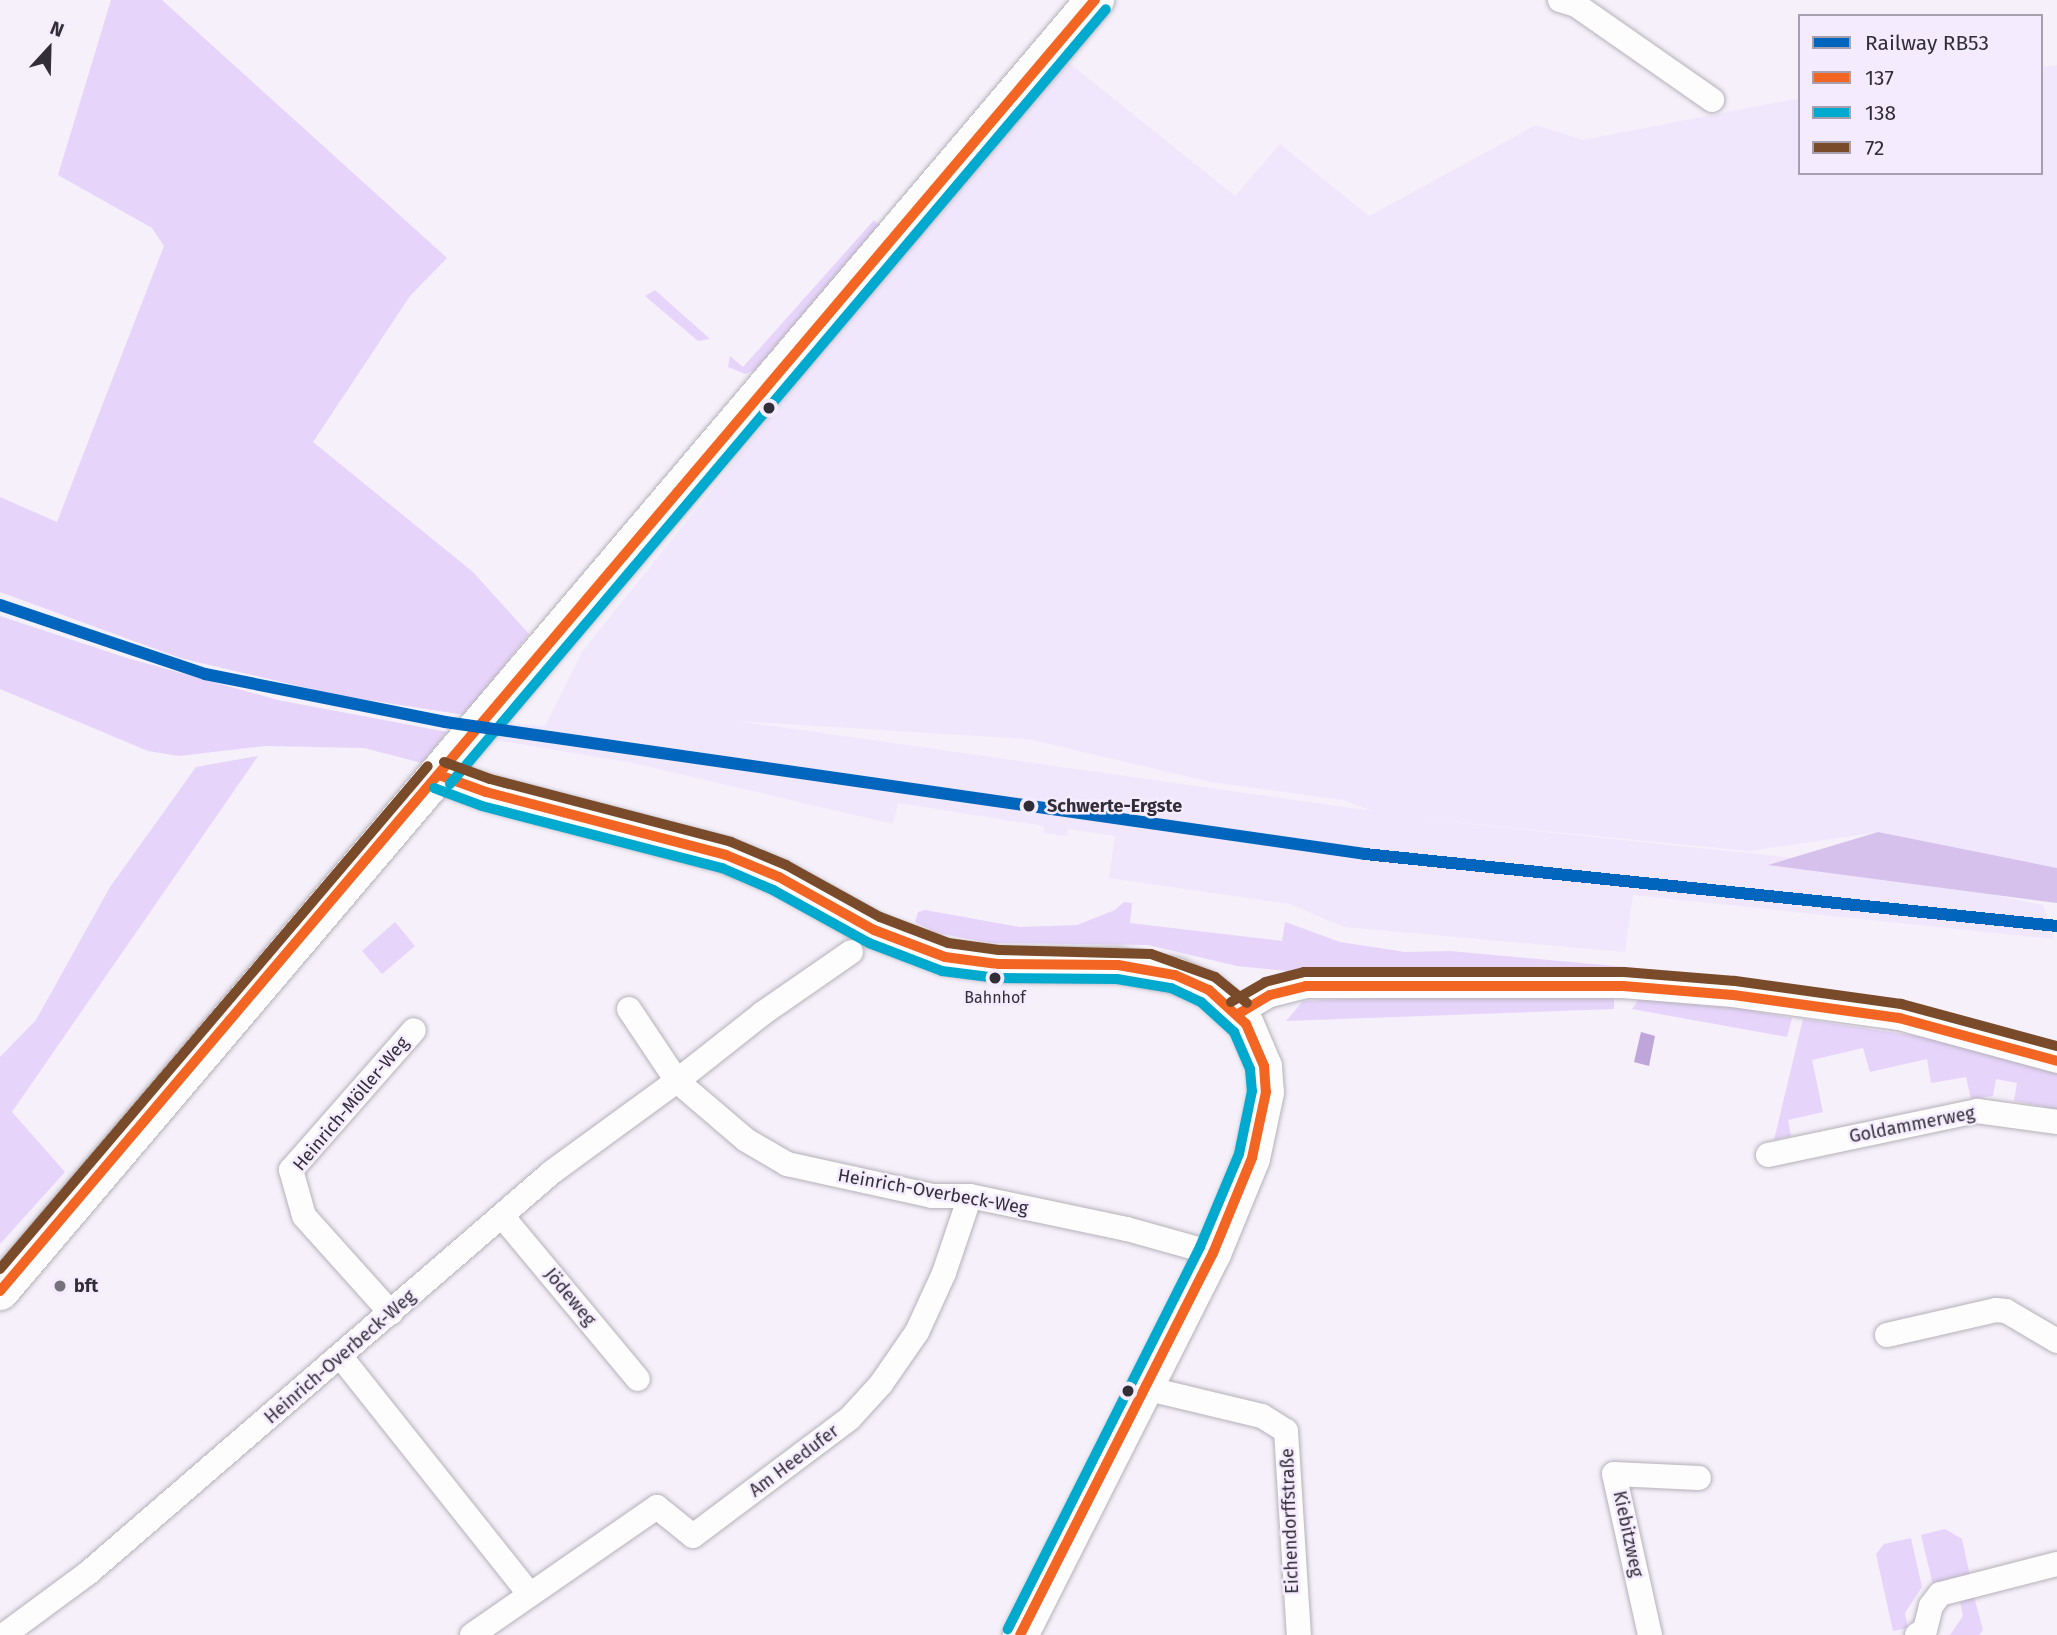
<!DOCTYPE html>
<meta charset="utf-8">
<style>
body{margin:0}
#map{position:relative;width:2057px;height:1635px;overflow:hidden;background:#f5f0fa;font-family:"Fira Sans",sans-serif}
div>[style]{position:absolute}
.built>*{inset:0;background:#f0e7fc}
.green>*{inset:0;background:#e7d4fb}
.forest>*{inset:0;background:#d6c1ed}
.water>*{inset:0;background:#bea6da}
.roads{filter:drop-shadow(0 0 2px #b5b1b9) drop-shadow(0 0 2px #b5b1b9)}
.street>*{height:24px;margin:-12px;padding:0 12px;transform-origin:12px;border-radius:12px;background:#fefdfe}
.secondary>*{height:35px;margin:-17.5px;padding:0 17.5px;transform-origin:17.5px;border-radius:17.5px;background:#fefdfe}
.primary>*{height:38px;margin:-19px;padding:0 19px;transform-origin:19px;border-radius:19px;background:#fefdfe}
.bus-1>*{height:10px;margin:-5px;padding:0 5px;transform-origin:5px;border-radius:5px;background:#f26522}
.bus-2>*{height:10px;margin:-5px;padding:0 5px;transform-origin:5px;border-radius:5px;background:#00a9ce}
.bus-3>*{height:10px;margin:-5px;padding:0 5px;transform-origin:5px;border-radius:5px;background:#7a4b2a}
.rail-1>*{height:12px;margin:-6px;padding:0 6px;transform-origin:6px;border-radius:6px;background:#0065bd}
.dots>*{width:19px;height:19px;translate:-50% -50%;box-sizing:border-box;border:4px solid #f4ecfe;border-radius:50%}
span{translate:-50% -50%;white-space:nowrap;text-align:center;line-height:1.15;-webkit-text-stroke:5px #f4ecfe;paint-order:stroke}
.bus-label{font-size:16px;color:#322e37}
.stop-label{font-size:18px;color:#322e37;font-weight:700}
.left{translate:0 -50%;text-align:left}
.street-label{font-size:18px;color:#322e37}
.poi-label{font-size:18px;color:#322e37;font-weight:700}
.legend{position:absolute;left:1798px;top:14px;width:245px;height:161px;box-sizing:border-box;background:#f4ecfe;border:2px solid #a6a0ae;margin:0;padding:9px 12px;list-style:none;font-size:21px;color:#322e37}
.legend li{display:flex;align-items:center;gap:14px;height:35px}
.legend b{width:35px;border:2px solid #a6a0ae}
.north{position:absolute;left:14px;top:14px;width:70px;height:70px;-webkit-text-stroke:5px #f4ecfe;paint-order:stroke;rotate:22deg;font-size:19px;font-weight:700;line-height:28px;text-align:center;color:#322e37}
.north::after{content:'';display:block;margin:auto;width:24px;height:32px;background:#322e37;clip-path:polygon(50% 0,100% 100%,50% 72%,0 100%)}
</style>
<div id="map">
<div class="built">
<div style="clip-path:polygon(evenodd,1059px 55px,1235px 196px,1280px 144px,1369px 216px,1536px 125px,1583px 140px,1800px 98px,1800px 173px,2041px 173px,2041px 67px,2057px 65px,2057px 868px,1878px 832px,1749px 851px,1392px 816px,1824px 861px,2043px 905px,2054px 939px,1633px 895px,1625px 952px,1344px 927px,1290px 904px,1109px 878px,1115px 836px,1068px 829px,1067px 836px,1044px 833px,1044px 826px,898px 803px,893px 824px,633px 763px,496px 740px,508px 723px,545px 726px,582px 652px,1059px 55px,737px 721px,1028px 739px,1211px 782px,1343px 800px,1372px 811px,737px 721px)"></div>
</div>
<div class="green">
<div style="clip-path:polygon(111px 0,162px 0,447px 258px,410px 296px,313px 442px,473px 572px,529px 634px,465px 715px,336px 695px,180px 658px,0 592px,0 497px,57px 522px,164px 246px,152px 228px,58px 175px)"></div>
<div style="clip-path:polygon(874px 220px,879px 225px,755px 370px,745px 374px,728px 367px,730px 356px,743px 367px)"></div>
<div style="clip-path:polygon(655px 290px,710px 339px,698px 341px,645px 296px)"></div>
<div style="clip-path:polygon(0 616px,127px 658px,278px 700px,447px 732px,422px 763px,364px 748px,265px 746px,179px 756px,148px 751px,0 689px)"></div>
<div style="clip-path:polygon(258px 756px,12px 1112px,65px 1172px,0 1244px,0 1057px,36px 1020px,110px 887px,196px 767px)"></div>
<div style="clip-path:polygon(1124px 902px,1132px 903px,1130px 923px,1282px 941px,1285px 922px,1340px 942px,1405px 952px,1450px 951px,1648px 969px,1649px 977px,1558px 970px,1307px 973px,1237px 966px,1148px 945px,991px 943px,936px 933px,915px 922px,918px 912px,925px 910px,1019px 927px,1077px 925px,1115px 910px)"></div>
<div style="clip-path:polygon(395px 922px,415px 946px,382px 974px,362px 951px)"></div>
<div style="clip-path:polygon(1509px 992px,1614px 997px,1614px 1009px,1286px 1021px,1303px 1001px)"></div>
<div style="clip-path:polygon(1643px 993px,1743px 1009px,1792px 1018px,1787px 1037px,1632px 1009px)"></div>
<div style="clip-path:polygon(1803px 1019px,1949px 1041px,2057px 1072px,2057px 1109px,2014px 1101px,2017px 1083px,1996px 1079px,1993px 1096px,1971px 1099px,1966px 1077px,1931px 1083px,1927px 1059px,1870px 1072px,1863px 1048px,1812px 1060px,1823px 1112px,1788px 1120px,1791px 1136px,1774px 1140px)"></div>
<div style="clip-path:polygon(1945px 1529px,1962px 1539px,1970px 1576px,1933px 1585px,1921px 1535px)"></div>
<div style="clip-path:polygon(1911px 1538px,1922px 1587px,1905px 1613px,1908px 1628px,1893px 1631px,1876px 1554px,1884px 1544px)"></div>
<div style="clip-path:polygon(1973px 1593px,1983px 1630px,1979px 1635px,1950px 1635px,1963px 1616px,1959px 1597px)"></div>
</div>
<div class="forest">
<div style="clip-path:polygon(1878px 832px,2057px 868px,2057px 903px,1768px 865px)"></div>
</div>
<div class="water">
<div style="clip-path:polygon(1641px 1032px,1655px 1036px,1649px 1066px,1634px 1062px)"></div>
</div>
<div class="roads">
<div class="street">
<div style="left:1560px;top:0;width:17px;rotate:17deg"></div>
<div style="left:1576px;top:5px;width:166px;rotate:34.9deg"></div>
<div style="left:629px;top:1009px;width:87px;rotate:56.3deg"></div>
<div style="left:677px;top:1081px;width:110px;rotate:-38.3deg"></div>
<div style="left:763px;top:1013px;width:107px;rotate:-34.7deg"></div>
<div style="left:1238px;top:1014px;width:37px;rotate:-31deg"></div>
<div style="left:1270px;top:995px;width:37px;rotate:-14deg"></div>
<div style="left:1306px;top:986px;width:317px"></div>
<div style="left:1623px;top:986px;width:110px;rotate:4.7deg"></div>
<div style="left:1733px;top:995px;width:168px;rotate:7.9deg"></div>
<div style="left:1899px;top:1018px;width:164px;rotate:15.2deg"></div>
<div style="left:1768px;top:1155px;width:214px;rotate:-11.9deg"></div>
<div style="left:1977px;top:1111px;width:81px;rotate:7.8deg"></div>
<div style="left:502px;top:1216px;width:212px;rotate:50.2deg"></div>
<div style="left:391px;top:1313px;width:130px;rotate:-131.9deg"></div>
<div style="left:304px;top:1216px;width:48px;rotate:-105.8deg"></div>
<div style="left:291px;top:1170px;width:186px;rotate:-48.7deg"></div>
<div style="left:1887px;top:1335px;width:112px;rotate:-12.9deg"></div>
<div style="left:1996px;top:1310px;width:10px;rotate:6deg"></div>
<div style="left:2006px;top:1311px;width:59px;rotate:30.5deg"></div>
<div style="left:341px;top:1357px;width:302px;rotate:51.5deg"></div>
<div style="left:1145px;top:1388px;width:120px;rotate:13.5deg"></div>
<div style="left:1262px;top:1416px;width:28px;rotate:32deg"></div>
<div style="left:1286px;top:1431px;width:204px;rotate:86.4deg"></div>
<div style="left:4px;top:1635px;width:104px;rotate:-36.4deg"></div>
<div style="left:88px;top:1573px;width:613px;rotate:-40.83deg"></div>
<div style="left:552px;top:1172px;width:155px;rotate:-36.1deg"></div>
<div style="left:677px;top:1081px;width:91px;rotate:40.5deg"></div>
<div style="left:746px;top:1140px;width:48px;rotate:30.3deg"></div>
<div style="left:787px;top:1164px;width:148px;rotate:12.4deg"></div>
<div style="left:932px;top:1196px;width:38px"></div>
<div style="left:970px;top:1196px;width:160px;rotate:11.9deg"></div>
<div style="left:1127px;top:1229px;width:89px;rotate:15.6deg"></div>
<div style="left:472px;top:1635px;width:225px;rotate:-34.7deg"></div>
<div style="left:657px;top:1507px;width:46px;rotate:38.9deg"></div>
<div style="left:693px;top:1536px;width:196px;rotate:-36.9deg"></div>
<div style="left:850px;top:1418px;width:46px;rotate:-47.6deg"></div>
<div style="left:881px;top:1384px;width:63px;rotate:-55.3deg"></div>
<div style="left:917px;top:1332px;width:65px;rotate:-65.4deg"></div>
<div style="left:944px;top:1273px;width:81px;rotate:-71.3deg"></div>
<div style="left:1650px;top:1635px;width:165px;rotate:-102.6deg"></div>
<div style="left:1614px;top:1474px;width:85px;rotate:2.7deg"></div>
<div style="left:1917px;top:1635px;width:9px;rotate:-32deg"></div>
<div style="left:1925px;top:1630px;width:25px;rotate:-76deg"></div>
<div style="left:1931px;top:1606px;width:15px;rotate:-53deg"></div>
<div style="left:1940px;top:1594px;width:121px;rotate:-14.4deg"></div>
</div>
<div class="secondary">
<div style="left:439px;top:775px;width:50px;rotate:19.9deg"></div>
<div style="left:486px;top:792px;width:248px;rotate:14.7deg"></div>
<div style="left:726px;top:855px;width:57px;rotate:22.5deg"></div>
<div style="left:779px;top:877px;width:109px;rotate:29.2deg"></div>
<div style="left:874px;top:930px;width:76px;rotate:20.8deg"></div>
<div style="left:945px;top:957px;width:53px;rotate:7.5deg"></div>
<div style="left:998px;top:964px;width:120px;rotate:0.5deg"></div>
<div style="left:1118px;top:965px;width:58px;rotate:10deg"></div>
<div style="left:1175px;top:975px;width:37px;rotate:24deg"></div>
<div style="left:1209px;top:990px;width:50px;rotate:42.6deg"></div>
<div style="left:1246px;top:1024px;width:46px;rotate:66.8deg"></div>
<div style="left:1264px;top:1066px;width:26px;rotate:86deg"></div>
<div style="left:1266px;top:1092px;width:67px;rotate:102deg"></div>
<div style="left:1252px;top:1158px;width:103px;rotate:112.3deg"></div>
<div style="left:1213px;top:1253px;width:428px;rotate:116.8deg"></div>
</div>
<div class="primary">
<div style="left:0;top:1291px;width:1693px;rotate:-49.7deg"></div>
</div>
</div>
<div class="bus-1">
<div style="left:439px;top:775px;width:50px;rotate:19.9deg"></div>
<div style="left:486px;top:792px;width:248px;rotate:14.7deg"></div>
<div style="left:726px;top:855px;width:57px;rotate:22.5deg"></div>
<div style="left:779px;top:877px;width:109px;rotate:29.2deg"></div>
<div style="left:874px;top:930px;width:76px;rotate:20.8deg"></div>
<div style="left:945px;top:957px;width:53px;rotate:7.5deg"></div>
<div style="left:998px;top:964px;width:120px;rotate:0.5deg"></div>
<div style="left:1118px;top:965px;width:58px;rotate:10deg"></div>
<div style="left:1175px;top:975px;width:37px;rotate:24deg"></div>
<div style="left:1209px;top:990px;width:50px;rotate:42.6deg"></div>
<div style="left:1246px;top:1024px;width:46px;rotate:66.8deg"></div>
<div style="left:1264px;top:1066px;width:26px;rotate:86deg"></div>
<div style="left:1266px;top:1092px;width:67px;rotate:102deg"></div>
<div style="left:1252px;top:1158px;width:103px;rotate:112.3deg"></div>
<div style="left:1213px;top:1253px;width:428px;rotate:116.8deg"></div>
<div style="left:1238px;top:1014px;width:37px;rotate:-31deg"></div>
<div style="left:1270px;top:995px;width:37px;rotate:-14deg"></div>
<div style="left:1306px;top:986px;width:317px"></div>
<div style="left:1623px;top:986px;width:110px;rotate:4.7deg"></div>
<div style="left:1733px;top:995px;width:168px;rotate:7.9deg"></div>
<div style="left:1899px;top:1018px;width:164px;rotate:15.2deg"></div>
<div style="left:0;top:1291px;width:1693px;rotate:-49.7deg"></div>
</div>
<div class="bus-2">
<div style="left:450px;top:784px;width:1015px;rotate:-49.75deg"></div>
<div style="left:434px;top:788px;width:51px;rotate:20.6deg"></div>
<div style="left:482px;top:806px;width:248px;rotate:14.5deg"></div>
<div style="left:722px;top:868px;width:56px;rotate:23.3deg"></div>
<div style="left:773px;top:890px;width:110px;rotate:28.9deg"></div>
<div style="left:869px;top:943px;width:78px;rotate:21deg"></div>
<div style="left:942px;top:971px;width:56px;rotate:7.1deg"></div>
<div style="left:998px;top:978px;width:119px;rotate:0.5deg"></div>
<div style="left:1117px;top:979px;width:55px;rotate:9.5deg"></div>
<div style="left:1171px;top:988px;width:33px;rotate:25deg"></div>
<div style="left:1201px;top:1002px;width:45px;rotate:42.3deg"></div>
<div style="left:1234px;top:1032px;width:40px;rotate:66.6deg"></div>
<div style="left:1250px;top:1069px;width:22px;rotate:85deg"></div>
<div style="left:1252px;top:1091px;width:64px;rotate:101.7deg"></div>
<div style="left:1239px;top:1154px;width:101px;rotate:112.8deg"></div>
<div style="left:1200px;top:1247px;width:428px;rotate:116.7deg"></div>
</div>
<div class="bus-3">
<div style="left:444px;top:762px;width:49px;rotate:20.3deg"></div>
<div style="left:490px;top:779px;width:249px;rotate:14.6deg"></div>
<div style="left:731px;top:842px;width:60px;rotate:22.7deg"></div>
<div style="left:786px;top:865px;width:107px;rotate:29deg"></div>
<div style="left:880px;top:917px;width:73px;rotate:20.9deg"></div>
<div style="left:948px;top:943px;width:51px;rotate:7.8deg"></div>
<div style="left:999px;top:950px;width:152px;rotate:1.5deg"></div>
<div style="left:1151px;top:954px;width:68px;rotate:19.8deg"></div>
<div style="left:1215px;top:977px;width:41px;rotate:39.1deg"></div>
<div style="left:1231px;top:1002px;width:39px;rotate:-30deg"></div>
<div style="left:1265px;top:982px;width:40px;rotate:-14.4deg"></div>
<div style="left:1304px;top:972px;width:320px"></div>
<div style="left:1624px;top:972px;width:111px;rotate:4.6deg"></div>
<div style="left:1735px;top:981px;width:168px;rotate:7.9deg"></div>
<div style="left:1901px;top:1004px;width:162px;rotate:15.1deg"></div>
<div style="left:0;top:1269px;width:660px;rotate:-49.61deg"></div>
</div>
<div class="rail-1">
<div style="left:0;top:605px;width:216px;rotate:18.6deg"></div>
<div style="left:205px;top:674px;width:245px;rotate:11.3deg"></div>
<div style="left:445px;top:722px;width:929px;rotate:8.16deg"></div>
<div style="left:1365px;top:854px;width:696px;rotate:5.94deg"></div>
</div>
<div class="dots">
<div style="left:769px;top:408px;background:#322e37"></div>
<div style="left:1029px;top:806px;background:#322e37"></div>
<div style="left:995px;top:978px;background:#322e37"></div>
<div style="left:60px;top:1286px;background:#76727b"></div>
<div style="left:1128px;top:1391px;background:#322e37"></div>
</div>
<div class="bus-label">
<span style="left:995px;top:998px">Bahnhof</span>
</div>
<div class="stop-label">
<span class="left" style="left:1047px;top:806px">Schwerte-Ergste</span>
</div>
<div class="street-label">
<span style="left:351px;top:1104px;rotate:-50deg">Heinrich-Möller-Weg</span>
<span style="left:1912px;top:1125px;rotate:-11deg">Goldammerweg</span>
<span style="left:933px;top:1192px;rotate:10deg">Heinrich-Overbeck-Weg</span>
<span style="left:570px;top:1297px;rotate:50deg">Jödeweg</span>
<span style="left:340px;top:1357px;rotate:-41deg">Heinrich-Overbeck-Weg</span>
<span style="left:794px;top:1461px;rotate:-37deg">Am Heedufer</span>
<span style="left:1290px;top:1521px;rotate:-92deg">Eichendorffstraße</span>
<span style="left:1628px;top:1534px;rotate:78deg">Kiebitzweg</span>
</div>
<div class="poi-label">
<span class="left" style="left:74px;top:1286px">bft</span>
</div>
<ul class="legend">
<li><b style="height:9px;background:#0065bd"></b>Railway RB53</li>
<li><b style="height:9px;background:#f26522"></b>137</li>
<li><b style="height:9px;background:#00a9ce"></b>138</li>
<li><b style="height:9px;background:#7a4b2a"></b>72</li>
</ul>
<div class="north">N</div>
</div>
